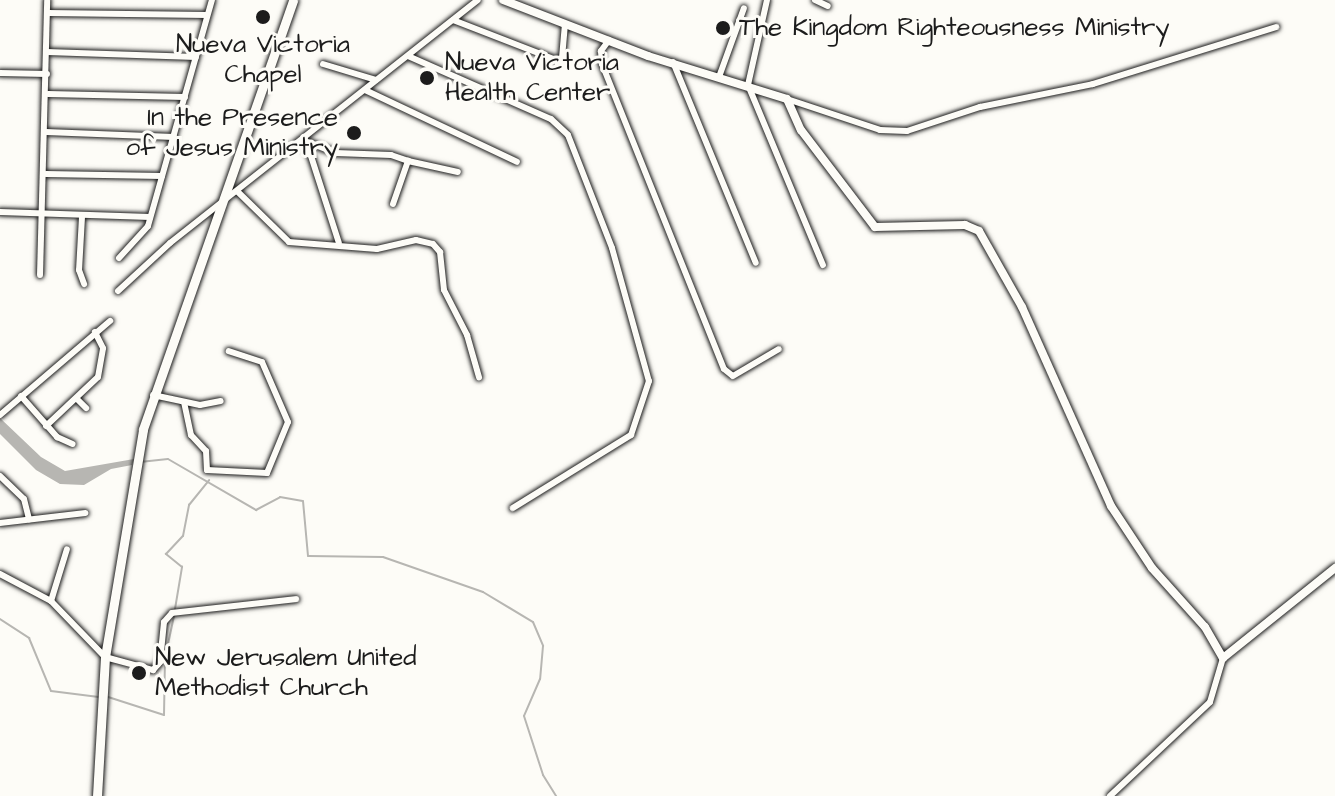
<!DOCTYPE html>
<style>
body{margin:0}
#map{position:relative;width:1335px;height:796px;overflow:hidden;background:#fdfcf7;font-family:"Architects Daughter",sans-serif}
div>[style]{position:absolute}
.water>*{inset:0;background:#b7b6b2}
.stream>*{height:2px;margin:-1px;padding:0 1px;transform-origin:1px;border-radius:1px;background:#b7b6b2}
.roads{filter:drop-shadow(0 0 2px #1c1c1c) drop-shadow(0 0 2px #1c1c1c)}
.minor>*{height:6px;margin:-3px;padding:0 3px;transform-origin:3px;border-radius:3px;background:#fdfcf7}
.tertiary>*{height:8px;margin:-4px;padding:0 4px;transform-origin:4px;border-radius:4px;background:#fdfcf7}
.secondary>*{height:9px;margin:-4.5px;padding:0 4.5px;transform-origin:4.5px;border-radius:4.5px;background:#fdfcf7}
.dots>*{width:22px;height:22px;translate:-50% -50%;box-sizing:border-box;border:4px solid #fdfcf7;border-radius:50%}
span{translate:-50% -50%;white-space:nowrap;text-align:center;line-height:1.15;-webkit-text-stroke:6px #fdfcf7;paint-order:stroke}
.poi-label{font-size:26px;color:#1c1c1c}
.left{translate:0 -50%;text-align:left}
.right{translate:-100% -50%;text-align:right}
</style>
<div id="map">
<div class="water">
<div style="clip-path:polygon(0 418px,41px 457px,65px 471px,134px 459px,132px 465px,111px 469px,84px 485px,60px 484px,36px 470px,0 434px)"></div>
</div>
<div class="stream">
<div style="left:140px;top:462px;width:28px;rotate:-6deg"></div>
<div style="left:168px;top:459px;width:102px;rotate:30.1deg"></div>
<div style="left:256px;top:510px;width:27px;rotate:-28deg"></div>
<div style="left:280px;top:497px;width:23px;rotate:10deg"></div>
<div style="left:303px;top:501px;width:55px;rotate:84.8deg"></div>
<div style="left:308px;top:556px;width:75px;rotate:0.8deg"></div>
<div style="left:383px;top:557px;width:106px;rotate:19.3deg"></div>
<div style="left:483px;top:592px;width:58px;rotate:31deg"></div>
<div style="left:533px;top:622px;width:26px;rotate:67deg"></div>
<div style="left:543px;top:646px;width:33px;rotate:95deg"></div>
<div style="left:540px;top:679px;width:40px;rotate:113.4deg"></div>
<div style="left:524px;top:716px;width:62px;rotate:72.1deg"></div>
<div style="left:543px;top:775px;width:25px;rotate:58deg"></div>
<div style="left:175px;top:609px;width:43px;rotate:-80.5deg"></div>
<div style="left:182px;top:567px;width:21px;rotate:-141deg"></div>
<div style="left:166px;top:554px;width:25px;rotate:-47deg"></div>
<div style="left:183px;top:536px;width:32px;rotate:-79deg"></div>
<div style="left:189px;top:505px;width:32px;rotate:-51deg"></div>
<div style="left:0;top:619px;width:35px;rotate:33deg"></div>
<div style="left:29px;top:638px;width:57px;rotate:67.5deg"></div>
<div style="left:51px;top:691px;width:48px;rotate:7.1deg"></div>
<div style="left:105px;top:696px;width:62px;rotate:17.9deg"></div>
<div style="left:164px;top:715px;width:57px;rotate:-89deg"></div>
<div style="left:165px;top:658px;width:43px;rotate:-77.9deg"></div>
</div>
<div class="roads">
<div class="minor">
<div style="left:767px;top:0;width:87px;rotate:102.6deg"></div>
<div style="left:748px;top:85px;width:195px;rotate:67.4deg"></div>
<div style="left:815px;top:0;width:14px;rotate:25deg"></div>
<div style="left:48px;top:13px;width:159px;rotate:0.7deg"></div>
<div style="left:453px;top:20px;width:110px;rotate:21.2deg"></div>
<div style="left:556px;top:60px;width:6px;rotate:-18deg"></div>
<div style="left:562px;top:58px;width:34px;rotate:-85deg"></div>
<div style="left:609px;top:40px;width:14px;rotate:126deg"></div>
<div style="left:601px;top:51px;width:13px;rotate:86deg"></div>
<div style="left:602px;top:64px;width:328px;rotate:68.2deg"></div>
<div style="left:724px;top:369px;width:11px;rotate:38deg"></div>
<div style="left:733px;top:376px;width:53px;rotate:-30.4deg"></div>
<div style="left:47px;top:52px;width:149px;rotate:1.9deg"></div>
<div style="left:408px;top:56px;width:156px;rotate:23.8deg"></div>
<div style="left:551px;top:119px;width:23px;rotate:43deg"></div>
<div style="left:568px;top:135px;width:121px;rotate:68.7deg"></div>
<div style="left:612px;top:248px;width:138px;rotate:74.5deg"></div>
<div style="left:649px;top:381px;width:57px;rotate:108.4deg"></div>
<div style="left:631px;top:435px;width:139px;rotate:148.3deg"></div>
<div style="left:673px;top:62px;width:217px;rotate:67.6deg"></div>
<div style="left:323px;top:64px;width:55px;rotate:16.8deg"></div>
<div style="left:0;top:73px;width:47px;rotate:1.2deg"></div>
<div style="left:719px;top:77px;width:73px;rotate:-70.1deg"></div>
<div style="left:365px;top:90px;width:168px;rotate:25.3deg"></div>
<div style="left:48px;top:94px;width:137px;rotate:1.3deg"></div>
<div style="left:787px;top:99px;width:98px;rotate:18.4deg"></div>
<div style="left:880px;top:130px;width:27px;rotate:2deg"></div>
<div style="left:907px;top:131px;width:77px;rotate:-18.2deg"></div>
<div style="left:980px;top:107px;width:115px;rotate:-11.5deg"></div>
<div style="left:1093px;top:84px;width:192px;rotate:-17.3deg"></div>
<div style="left:46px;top:132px;width:128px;rotate:2.2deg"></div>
<div style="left:305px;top:141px;width:33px;rotate:21deg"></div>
<div style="left:336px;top:153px;width:55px;rotate:2.1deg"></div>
<div style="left:391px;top:155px;width:18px;rotate:19deg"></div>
<div style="left:302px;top:143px;width:16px;rotate:55deg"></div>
<div style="left:311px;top:156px;width:91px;rotate:72.2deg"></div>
<div style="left:46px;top:174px;width:116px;rotate:1deg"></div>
<div style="left:238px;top:192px;width:71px;rotate:44.4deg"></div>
<div style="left:289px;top:242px;width:88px;rotate:4.5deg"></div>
<div style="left:377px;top:249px;width:40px;rotate:-13deg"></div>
<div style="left:416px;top:240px;width:17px;rotate:13deg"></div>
<div style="left:433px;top:244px;width:11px;rotate:49deg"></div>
<div style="left:440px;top:252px;width:38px;rotate:84deg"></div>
<div style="left:444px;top:290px;width:51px;rotate:62.9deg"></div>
<div style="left:467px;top:335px;width:44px;rotate:74.1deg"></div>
<div style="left:393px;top:204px;width:46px;rotate:-70.8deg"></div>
<div style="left:408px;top:161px;width:51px;rotate:12.4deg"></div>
<div style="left:0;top:212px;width:150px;rotate:1.9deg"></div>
<div style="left:82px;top:217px;width:53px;rotate:93.2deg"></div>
<div style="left:79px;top:270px;width:15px;rotate:70deg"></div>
<div style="left:119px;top:258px;width:43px;rotate:-47.8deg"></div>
<div style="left:148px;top:226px;width:235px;rotate:-74.2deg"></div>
<div style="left:40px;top:275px;width:275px;rotate:-88.5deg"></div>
<div style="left:118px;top:291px;width:71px;rotate:-42.7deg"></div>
<div style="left:170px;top:243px;width:392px;rotate:-38.3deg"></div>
<div style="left:153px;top:395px;width:48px;rotate:12deg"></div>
<div style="left:200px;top:405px;width:21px;rotate:-11deg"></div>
<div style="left:21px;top:396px;width:55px;rotate:48.7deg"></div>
<div style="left:57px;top:437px;width:17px;rotate:24deg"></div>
<div style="left:77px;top:399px;width:13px;rotate:45deg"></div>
<div style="left:184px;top:402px;width:34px;rotate:78deg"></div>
<div style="left:191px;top:435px;width:22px;rotate:47deg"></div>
<div style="left:206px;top:451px;width:19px;rotate:87deg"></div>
<div style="left:207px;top:470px;width:60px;rotate:2.9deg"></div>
<div style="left:267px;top:473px;width:55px;rotate:-67.6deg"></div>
<div style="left:288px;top:422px;width:65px;rotate:-113.4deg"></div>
<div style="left:262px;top:362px;width:35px;rotate:-162deg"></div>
<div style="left:0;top:415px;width:145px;rotate:-40.5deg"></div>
<div style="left:46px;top:426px;width:71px;rotate:-43.3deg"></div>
<div style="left:98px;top:377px;width:29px;rotate:-80deg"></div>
<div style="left:103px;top:348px;width:18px;rotate:-117deg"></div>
<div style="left:0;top:476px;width:33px;rotate:44deg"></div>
<div style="left:24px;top:499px;width:21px;rotate:76deg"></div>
<div style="left:0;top:523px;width:86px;rotate:-6.7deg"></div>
<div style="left:0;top:574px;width:58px;rotate:27.9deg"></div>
<div style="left:51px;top:601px;width:78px;rotate:46deg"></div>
<div style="left:105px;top:657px;width:50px;rotate:15.2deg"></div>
<div style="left:153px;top:670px;width:11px;rotate:-49deg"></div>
<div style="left:160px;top:662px;width:40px;rotate:-84.3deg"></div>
<div style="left:164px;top:622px;width:12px;rotate:-48deg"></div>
<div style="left:172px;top:613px;width:125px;rotate:-6.4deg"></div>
<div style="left:51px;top:601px;width:54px;rotate:-72.9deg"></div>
<div style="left:1110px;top:796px;width:137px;rotate:-43.2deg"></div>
<div style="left:1210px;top:702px;width:46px;rotate:-73.5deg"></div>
</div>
<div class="tertiary">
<div style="left:503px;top:0;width:155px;rotate:21.1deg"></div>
<div style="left:648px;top:56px;width:145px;rotate:17.2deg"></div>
<div style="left:787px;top:99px;width:34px;rotate:66deg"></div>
<div style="left:801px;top:130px;width:122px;rotate:52.7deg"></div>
<div style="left:875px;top:227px;width:90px;rotate:-1.3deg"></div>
<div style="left:965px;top:225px;width:15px;rotate:23deg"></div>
<div style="left:979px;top:231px;width:87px;rotate:60.5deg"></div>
<div style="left:1022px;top:307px;width:218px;rotate:65.9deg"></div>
<div style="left:1111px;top:506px;width:74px;rotate:56.5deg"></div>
<div style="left:1152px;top:568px;width:79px;rotate:48.1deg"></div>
<div style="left:1205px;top:627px;width:36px;rotate:60deg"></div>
<div style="left:1223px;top:658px;width:144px;rotate:-38.8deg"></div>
</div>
<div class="secondary">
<div style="left:97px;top:796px;width:139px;rotate:-86.7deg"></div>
<div style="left:105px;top:657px;width:231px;rotate:-80.5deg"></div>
<div style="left:143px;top:429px;width:454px;rotate:-70.7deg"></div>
</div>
</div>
<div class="dots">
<div style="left:263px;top:17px;background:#1c1c1c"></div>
<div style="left:723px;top:28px;background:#1c1c1c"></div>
<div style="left:427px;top:78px;background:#1c1c1c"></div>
<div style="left:354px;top:133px;background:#1c1c1c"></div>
<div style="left:139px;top:673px;background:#1c1c1c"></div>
</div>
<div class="poi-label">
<span class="left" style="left:739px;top:28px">The Kingdom Righteousness Ministry</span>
<span style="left:263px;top:60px">Nueva Victoria<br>Chapel</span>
<span class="left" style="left:445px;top:78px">Nueva Victoria<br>Health Center</span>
<span class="right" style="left:338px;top:133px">In the Presence<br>of Jesus Ministry</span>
<span class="left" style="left:155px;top:673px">New Jerusalem United<br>Methodist Church</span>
</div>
</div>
